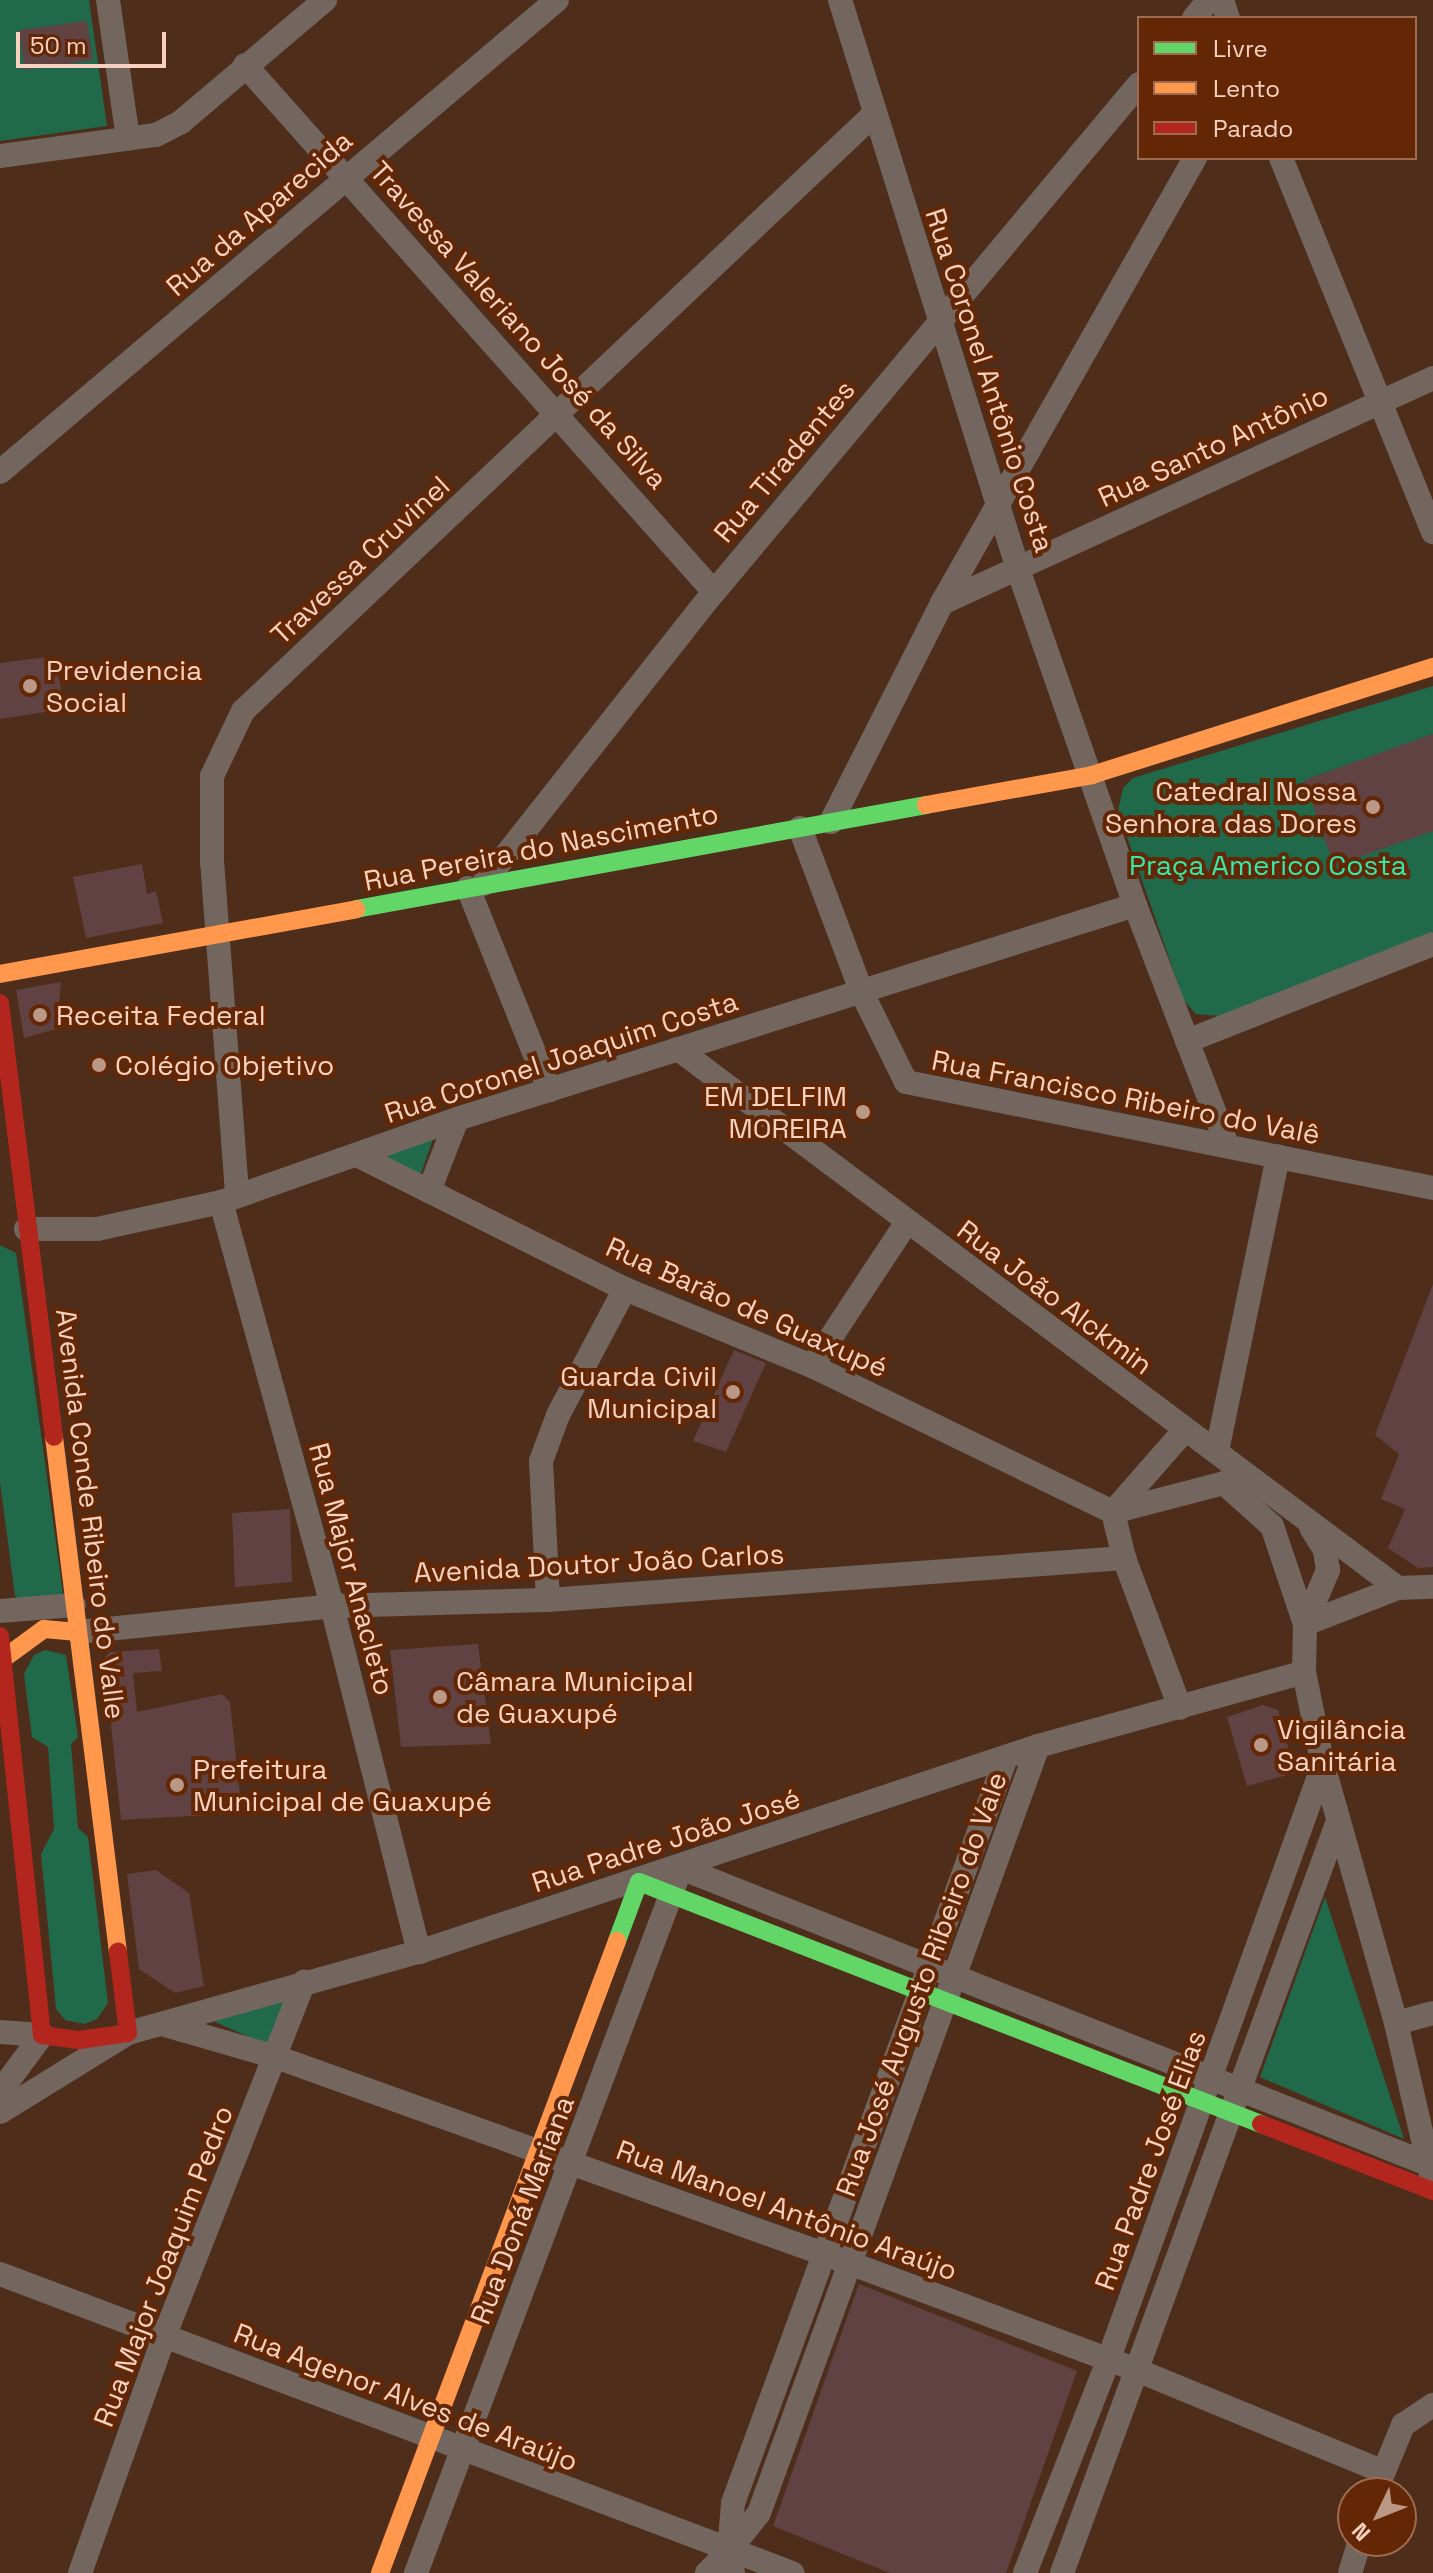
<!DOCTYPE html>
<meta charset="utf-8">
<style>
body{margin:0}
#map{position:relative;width:1433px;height:2573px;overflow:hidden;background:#4e2d1b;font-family:"Space Grotesk",sans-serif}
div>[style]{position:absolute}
.green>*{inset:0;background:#20694b}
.building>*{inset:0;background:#604243}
.street>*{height:24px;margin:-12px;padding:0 12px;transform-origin:12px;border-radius:12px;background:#73665f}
.fast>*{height:18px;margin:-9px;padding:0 9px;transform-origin:9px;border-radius:9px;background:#63d668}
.slow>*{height:18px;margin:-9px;padding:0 9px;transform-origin:9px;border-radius:9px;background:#ff974d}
.jam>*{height:18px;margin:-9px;padding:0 9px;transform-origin:9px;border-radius:9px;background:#b3261e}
.dots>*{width:22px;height:22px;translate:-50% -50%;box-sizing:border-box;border:4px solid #632706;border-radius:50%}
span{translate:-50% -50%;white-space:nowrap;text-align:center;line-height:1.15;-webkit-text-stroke:8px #632706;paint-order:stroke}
.street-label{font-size:28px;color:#f6d1c0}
.poi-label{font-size:28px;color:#f6d1c0}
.left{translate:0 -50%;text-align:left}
.right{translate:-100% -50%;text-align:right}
.park-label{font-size:28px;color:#34e7aa}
.legend{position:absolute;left:1137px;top:16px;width:280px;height:144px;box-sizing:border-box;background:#632706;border:2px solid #9e6b50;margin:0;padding:10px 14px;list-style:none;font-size:24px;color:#f6d1c0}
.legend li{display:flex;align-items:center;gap:16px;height:40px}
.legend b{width:40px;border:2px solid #9e6b50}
.north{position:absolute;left:1337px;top:2477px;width:80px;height:80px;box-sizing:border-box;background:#632706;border:2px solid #9e6b50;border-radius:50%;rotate:227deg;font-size:22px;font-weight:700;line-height:32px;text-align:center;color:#f6d1c0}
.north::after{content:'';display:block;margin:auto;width:28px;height:36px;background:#bb9886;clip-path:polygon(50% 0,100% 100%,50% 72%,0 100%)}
.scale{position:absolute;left:16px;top:32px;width:150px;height:36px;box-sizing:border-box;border:4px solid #f6d1c0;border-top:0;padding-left:10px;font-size:24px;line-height:28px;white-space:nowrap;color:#f6d1c0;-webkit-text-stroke:6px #632706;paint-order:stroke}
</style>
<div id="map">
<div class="green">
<div style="clip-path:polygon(0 0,89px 0,107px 126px,0 141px)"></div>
<div style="clip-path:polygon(1433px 686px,1433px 932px,1219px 1016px,1196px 1014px,1184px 1001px,1118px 811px,1123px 788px,1133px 778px)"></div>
<div style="clip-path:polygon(433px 1139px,420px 1176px,383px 1156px)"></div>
<div style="clip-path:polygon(0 1245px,16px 1253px,63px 1594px,22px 1603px,15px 1596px,0 1482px)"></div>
<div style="clip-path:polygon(45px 1650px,66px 1655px,78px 1737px,71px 1744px,78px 1828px,88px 1837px,108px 2003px,97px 2019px,84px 2024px,65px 2020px,56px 2009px,41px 1854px,54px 1829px,48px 1747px,32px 1737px,24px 1674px,34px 1655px)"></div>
<div style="clip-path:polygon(1325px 1897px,1404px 2139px,1260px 2077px)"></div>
<div style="clip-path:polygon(291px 1996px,267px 2045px,213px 2021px)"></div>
</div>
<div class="building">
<div style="clip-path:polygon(87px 21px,93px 60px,25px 70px,19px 30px)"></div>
<div style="clip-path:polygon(47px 657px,55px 659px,65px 709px,0 719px,0 663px)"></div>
<div style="clip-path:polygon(1433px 734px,1433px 831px,1334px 866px,1304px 780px)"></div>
<div style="clip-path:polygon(142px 864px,147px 894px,156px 891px,163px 923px,86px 938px,73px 877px)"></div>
<div style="clip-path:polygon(61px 982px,59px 1004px,64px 1027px,24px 1038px,16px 990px)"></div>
<div style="clip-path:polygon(1433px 1284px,1433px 1567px,1418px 1568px,1388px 1548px,1405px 1509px,1381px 1499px,1399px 1454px,1375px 1435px)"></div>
<div style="clip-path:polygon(734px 1350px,766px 1363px,726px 1452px,693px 1441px)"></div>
<div style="clip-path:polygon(290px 1509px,292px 1582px,235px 1587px,232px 1513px)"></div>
<div style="clip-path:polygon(478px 1644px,491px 1744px,401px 1747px,390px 1650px)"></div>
<div style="clip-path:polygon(159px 1649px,162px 1671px,133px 1673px,137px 1712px,222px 1694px,230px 1702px,242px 1813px,121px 1820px,104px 1658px,110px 1652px)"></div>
<div style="clip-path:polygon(1263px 1705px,1278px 1710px,1295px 1773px,1247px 1786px,1227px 1717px)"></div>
<div style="clip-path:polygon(156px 1870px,189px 1893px,204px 1986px,175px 1993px,139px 1969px,127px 1874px)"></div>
<div style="clip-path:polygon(859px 2284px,1077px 2371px,1006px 2573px,890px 2573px,773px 2526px)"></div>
</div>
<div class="street">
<div style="left:108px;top:0;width:140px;rotate:81.8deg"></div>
<div style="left:840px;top:0;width:596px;rotate:72.63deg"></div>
<div style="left:1018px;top:569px;width:356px;rotate:70.8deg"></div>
<div style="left:1135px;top:905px;width:257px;rotate:69deg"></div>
<div style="left:1222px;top:0;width:19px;rotate:72deg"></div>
<div style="left:1194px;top:18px;width:23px;rotate:-50deg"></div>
<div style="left:245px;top:65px;width:705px;rotate:48.33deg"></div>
<div style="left:0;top:156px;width:157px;rotate:-7.7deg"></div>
<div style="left:156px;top:135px;width:28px;rotate:-27deg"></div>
<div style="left:181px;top:122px;width:189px;rotate:-40.3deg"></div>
<div style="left:1281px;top:158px;width:404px;rotate:67.9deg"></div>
<div style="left:0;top:472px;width:730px;rotate:-40.28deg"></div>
<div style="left:942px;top:603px;width:540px;rotate:-24.62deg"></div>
<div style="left:831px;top:822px;width:246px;rotate:-63.1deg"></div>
<div style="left:942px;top:603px;width:512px;rotate:-60.38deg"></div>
<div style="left:800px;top:828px;width:176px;rotate:69.4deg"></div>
<div style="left:862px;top:993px;width:99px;rotate:63.7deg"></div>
<div style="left:906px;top:1082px;width:538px;rotate:11.37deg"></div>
<div style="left:483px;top:884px;width:372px;rotate:-51.7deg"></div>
<div style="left:714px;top:592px;width:662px;rotate:-50.08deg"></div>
<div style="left:468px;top:888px;width:218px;rotate:68.1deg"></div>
<div style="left:1187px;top:1041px;width:264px;rotate:-21.5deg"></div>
<div style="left:678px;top:1049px;width:899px;rotate:36.82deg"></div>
<div style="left:357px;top:1155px;width:300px;rotate:26.6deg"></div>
<div style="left:625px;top:1289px;width:202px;rotate:22.4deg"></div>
<div style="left:812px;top:1366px;width:335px;rotate:25.9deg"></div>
<div style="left:429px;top:1191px;width:77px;rotate:-68.7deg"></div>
<div style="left:237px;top:1193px;width:331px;rotate:-94.3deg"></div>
<div style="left:212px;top:863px;width:87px;rotate:-90deg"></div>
<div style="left:212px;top:776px;width:72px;rotate:-64.5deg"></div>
<div style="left:243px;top:711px;width:867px;rotate:-43.41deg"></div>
<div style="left:221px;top:1202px;width:419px;rotate:74.6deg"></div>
<div style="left:332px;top:1606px;width:357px;rotate:75.9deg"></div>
<div style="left:26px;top:1229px;width:71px"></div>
<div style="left:97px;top:1229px;width:127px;rotate:-12.3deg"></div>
<div style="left:221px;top:1202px;width:250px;rotate:-19.4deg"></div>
<div style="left:457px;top:1119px;width:711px;rotate:-17.52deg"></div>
<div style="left:812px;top:1366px;width:173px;rotate:-56.6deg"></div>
<div style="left:1217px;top:1451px;width:301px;rotate:-78.3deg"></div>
<div style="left:1113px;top:1512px;width:115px;rotate:-14.6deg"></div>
<div style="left:1224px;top:1483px;width:64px;rotate:41.9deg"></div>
<div style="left:1272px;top:1526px;width:103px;rotate:71.4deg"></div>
<div style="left:1305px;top:1624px;width:48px;rotate:91.2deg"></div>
<div style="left:1304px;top:1672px;width:95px;rotate:78.5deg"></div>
<div style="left:1323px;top:1765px;width:268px;rotate:74.2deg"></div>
<div style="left:1396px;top:2023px;width:156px;rotate:77deg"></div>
<div style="left:1113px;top:1512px;width:47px;rotate:76.6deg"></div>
<div style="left:1124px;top:1558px;width:160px;rotate:69.5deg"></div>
<div style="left:1113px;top:1512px;width:108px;rotate:-48.8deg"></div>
<div style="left:548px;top:1600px;width:139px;rotate:-92.9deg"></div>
<div style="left:541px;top:1461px;width:49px;rotate:-69.7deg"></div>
<div style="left:558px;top:1415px;width:143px;rotate:-62deg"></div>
<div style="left:0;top:1611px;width:74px;rotate:-4.6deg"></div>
<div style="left:1305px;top:1624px;width:100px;rotate:-21.2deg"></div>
<div style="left:1398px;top:1588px;width:35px;rotate:-2deg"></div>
<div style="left:1305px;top:1624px;width:59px;rotate:-66.9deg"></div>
<div style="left:1328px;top:1570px;width:20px;rotate:-99deg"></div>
<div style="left:1325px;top:1550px;width:26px;rotate:-122deg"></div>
<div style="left:78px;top:1632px;width:255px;rotate:-5.8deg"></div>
<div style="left:332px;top:1606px;width:216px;rotate:-1.6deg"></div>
<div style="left:548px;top:1600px;width:578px;rotate:-4.17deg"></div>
<div style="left:1396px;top:2023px;width:38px;rotate:-15deg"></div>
<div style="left:165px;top:2025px;width:116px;rotate:16.1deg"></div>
<div style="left:276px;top:2057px;width:612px;rotate:19.77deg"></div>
<div style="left:852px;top:2264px;width:306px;rotate:20.4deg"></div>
<div style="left:1139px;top:2371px;width:263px;rotate:22.4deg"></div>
<div style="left:0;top:2032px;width:42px;rotate:4.1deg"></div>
<div style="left:0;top:2092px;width:71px;rotate:-53.6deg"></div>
<div style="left:0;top:2112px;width:150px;rotate:-31.7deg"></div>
<div style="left:128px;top:2033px;width:302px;rotate:-15.6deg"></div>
<div style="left:419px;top:1952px;width:652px;rotate:-18.41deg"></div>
<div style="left:1038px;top:1746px;width:276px;rotate:-15.5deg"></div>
<div style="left:0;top:2274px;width:847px;rotate:20.68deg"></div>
<div style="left:1375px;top:2493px;width:74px;rotate:-67.6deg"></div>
<div style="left:1403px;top:2425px;width:36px;rotate:-34deg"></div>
<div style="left:80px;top:2573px;width:251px;rotate:-70.4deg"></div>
<div style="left:164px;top:2337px;width:382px;rotate:-68.5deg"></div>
<div style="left:416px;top:2573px;width:753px;rotate:-69.4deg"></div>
<div style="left:681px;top:1868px;width:804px;rotate:21.62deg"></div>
<div style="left:707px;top:2573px;width:31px;rotate:-45deg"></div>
<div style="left:729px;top:2551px;width:48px;rotate:-85.2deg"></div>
<div style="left:733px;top:2503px;width:791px;rotate:-69.89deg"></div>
<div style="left:733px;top:2573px;width:22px;rotate:-100deg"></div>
<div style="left:729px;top:2551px;width:48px;rotate:-51.7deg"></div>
<div style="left:759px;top:2513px;width:816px;rotate:-70.01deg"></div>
<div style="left:1025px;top:2573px;width:228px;rotate:-68.6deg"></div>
<div style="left:1108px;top:2361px;width:634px;rotate:-70.16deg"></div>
<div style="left:1062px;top:2573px;width:801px;rotate:-69.85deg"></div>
<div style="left:1350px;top:2573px;width:34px;rotate:-73deg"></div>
</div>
<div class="fast">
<div style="left:356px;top:909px;width:579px;rotate:-10.34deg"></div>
<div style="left:617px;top:1941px;width:63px;rotate:-69.6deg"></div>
<div style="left:639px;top:1882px;width:667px;rotate:21.26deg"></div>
</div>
<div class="slow">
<div style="left:926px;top:805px;width:169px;rotate:-10.2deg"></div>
<div style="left:1092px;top:775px;width:358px;rotate:-17.6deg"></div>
<div style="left:0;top:974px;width:362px;rotate:-10.3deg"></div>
<div style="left:54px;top:1437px;width:519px;rotate:82.92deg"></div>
<div style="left:3px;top:1659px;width:51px;rotate:-36.2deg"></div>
<div style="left:44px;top:1629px;width:34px;rotate:5deg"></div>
<div style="left:380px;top:2573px;width:675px;rotate:-69.44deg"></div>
</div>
<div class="jam">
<div style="left:0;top:1003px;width:437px;rotate:82.9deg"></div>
<div style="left:0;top:1636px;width:401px;rotate:84deg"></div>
<div style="left:42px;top:2035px;width:37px;rotate:8deg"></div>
<div style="left:79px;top:2040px;width:49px;rotate:-8.1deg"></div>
<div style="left:128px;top:2033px;width:82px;rotate:-97deg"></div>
<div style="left:1261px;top:2124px;width:185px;rotate:21.3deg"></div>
</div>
<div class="dots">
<div style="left:30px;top:686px;background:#bb9886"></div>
<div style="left:1373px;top:807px;background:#bb9886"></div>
<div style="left:40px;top:1015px;background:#bb9886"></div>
<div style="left:99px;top:1065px;background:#bb9886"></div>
<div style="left:863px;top:1112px;background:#bb9886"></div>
<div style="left:733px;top:1392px;background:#bb9886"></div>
<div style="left:440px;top:1697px;background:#bb9886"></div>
<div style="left:1261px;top:1745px;background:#bb9886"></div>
<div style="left:177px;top:1785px;background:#bb9886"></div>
</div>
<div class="street-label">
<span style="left:259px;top:213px;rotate:-41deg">Rua da Aparecida</span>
<span style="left:519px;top:325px;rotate:48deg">Travessa Valeriano José da Silva</span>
<span style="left:990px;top:380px;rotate:72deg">Rua Coronel Antônio Costa</span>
<span style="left:1213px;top:446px;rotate:-25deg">Rua Santo Antônio</span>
<span style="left:784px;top:461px;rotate:-50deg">Rua Tiradentes</span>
<span style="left:360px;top:560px;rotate:-43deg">Travessa Cruvinel</span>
<span style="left:541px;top:847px;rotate:-11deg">Rua Pereira do Nascimento</span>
<span style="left:561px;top:1057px;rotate:-18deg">Rua Coronel Joaquim Costa</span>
<span style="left:1126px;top:1097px;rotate:11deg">Rua Francisco Ribeiro do Valê</span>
<span style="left:1055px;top:1297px;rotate:37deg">Rua João Alckmin</span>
<span style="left:747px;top:1307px;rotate:24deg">Rua Barão de Guaxupé</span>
<span style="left:91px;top:1514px;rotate:83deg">Avenida Conde Ribeiro do Valle</span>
<span style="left:599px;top:1563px;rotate:-3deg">Avenida Doutor João Carlos</span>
<span style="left:352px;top:1569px;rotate:75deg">Rua Major Anacleto</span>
<span style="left:666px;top:1840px;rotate:-18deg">Rua Padre João José</span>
<span style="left:921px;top:1984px;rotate:-70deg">Rua José Augusto Ribeiro do Vale</span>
<span style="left:1150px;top:2160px;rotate:-70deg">Rua Padre José Elias</span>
<span style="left:522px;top:2210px;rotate:-69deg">Rua Doná Mariana</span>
<span style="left:787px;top:2210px;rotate:20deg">Rua Manoel Antônio Araújo</span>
<span style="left:163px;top:2266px;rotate:-69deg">Rua Major Joaquim Pedro</span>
<span style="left:406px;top:2397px;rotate:21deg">Rua Agenor Alves de Araújo</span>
</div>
<div class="poi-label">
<span class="left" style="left:46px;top:686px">Previdencia<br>Social</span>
<span class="right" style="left:1357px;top:807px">Catedral Nossa<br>Senhora das Dores</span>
<span class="left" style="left:56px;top:1015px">Receita Federal</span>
<span class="left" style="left:115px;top:1065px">Colégio Objetivo</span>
<span class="right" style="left:847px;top:1112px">EM DELFIM<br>MOREIRA</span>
<span class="right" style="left:717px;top:1392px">Guarda Civil<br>Municipal</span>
<span class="left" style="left:456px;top:1697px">Câmara Municipal<br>de Guaxupé</span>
<span class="left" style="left:1277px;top:1745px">Vigilância<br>Sanitária</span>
<span class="left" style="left:193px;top:1785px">Prefeitura<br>Municipal de Guaxupé</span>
</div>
<div class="park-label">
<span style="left:1268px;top:865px">Praça Americo Costa</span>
</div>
<ul class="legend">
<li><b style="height:10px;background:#63d668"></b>Livre</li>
<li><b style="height:10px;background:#ff974d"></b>Lento</li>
<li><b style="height:10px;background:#b3261e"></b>Parado</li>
</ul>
<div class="north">N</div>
<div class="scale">50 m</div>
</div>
